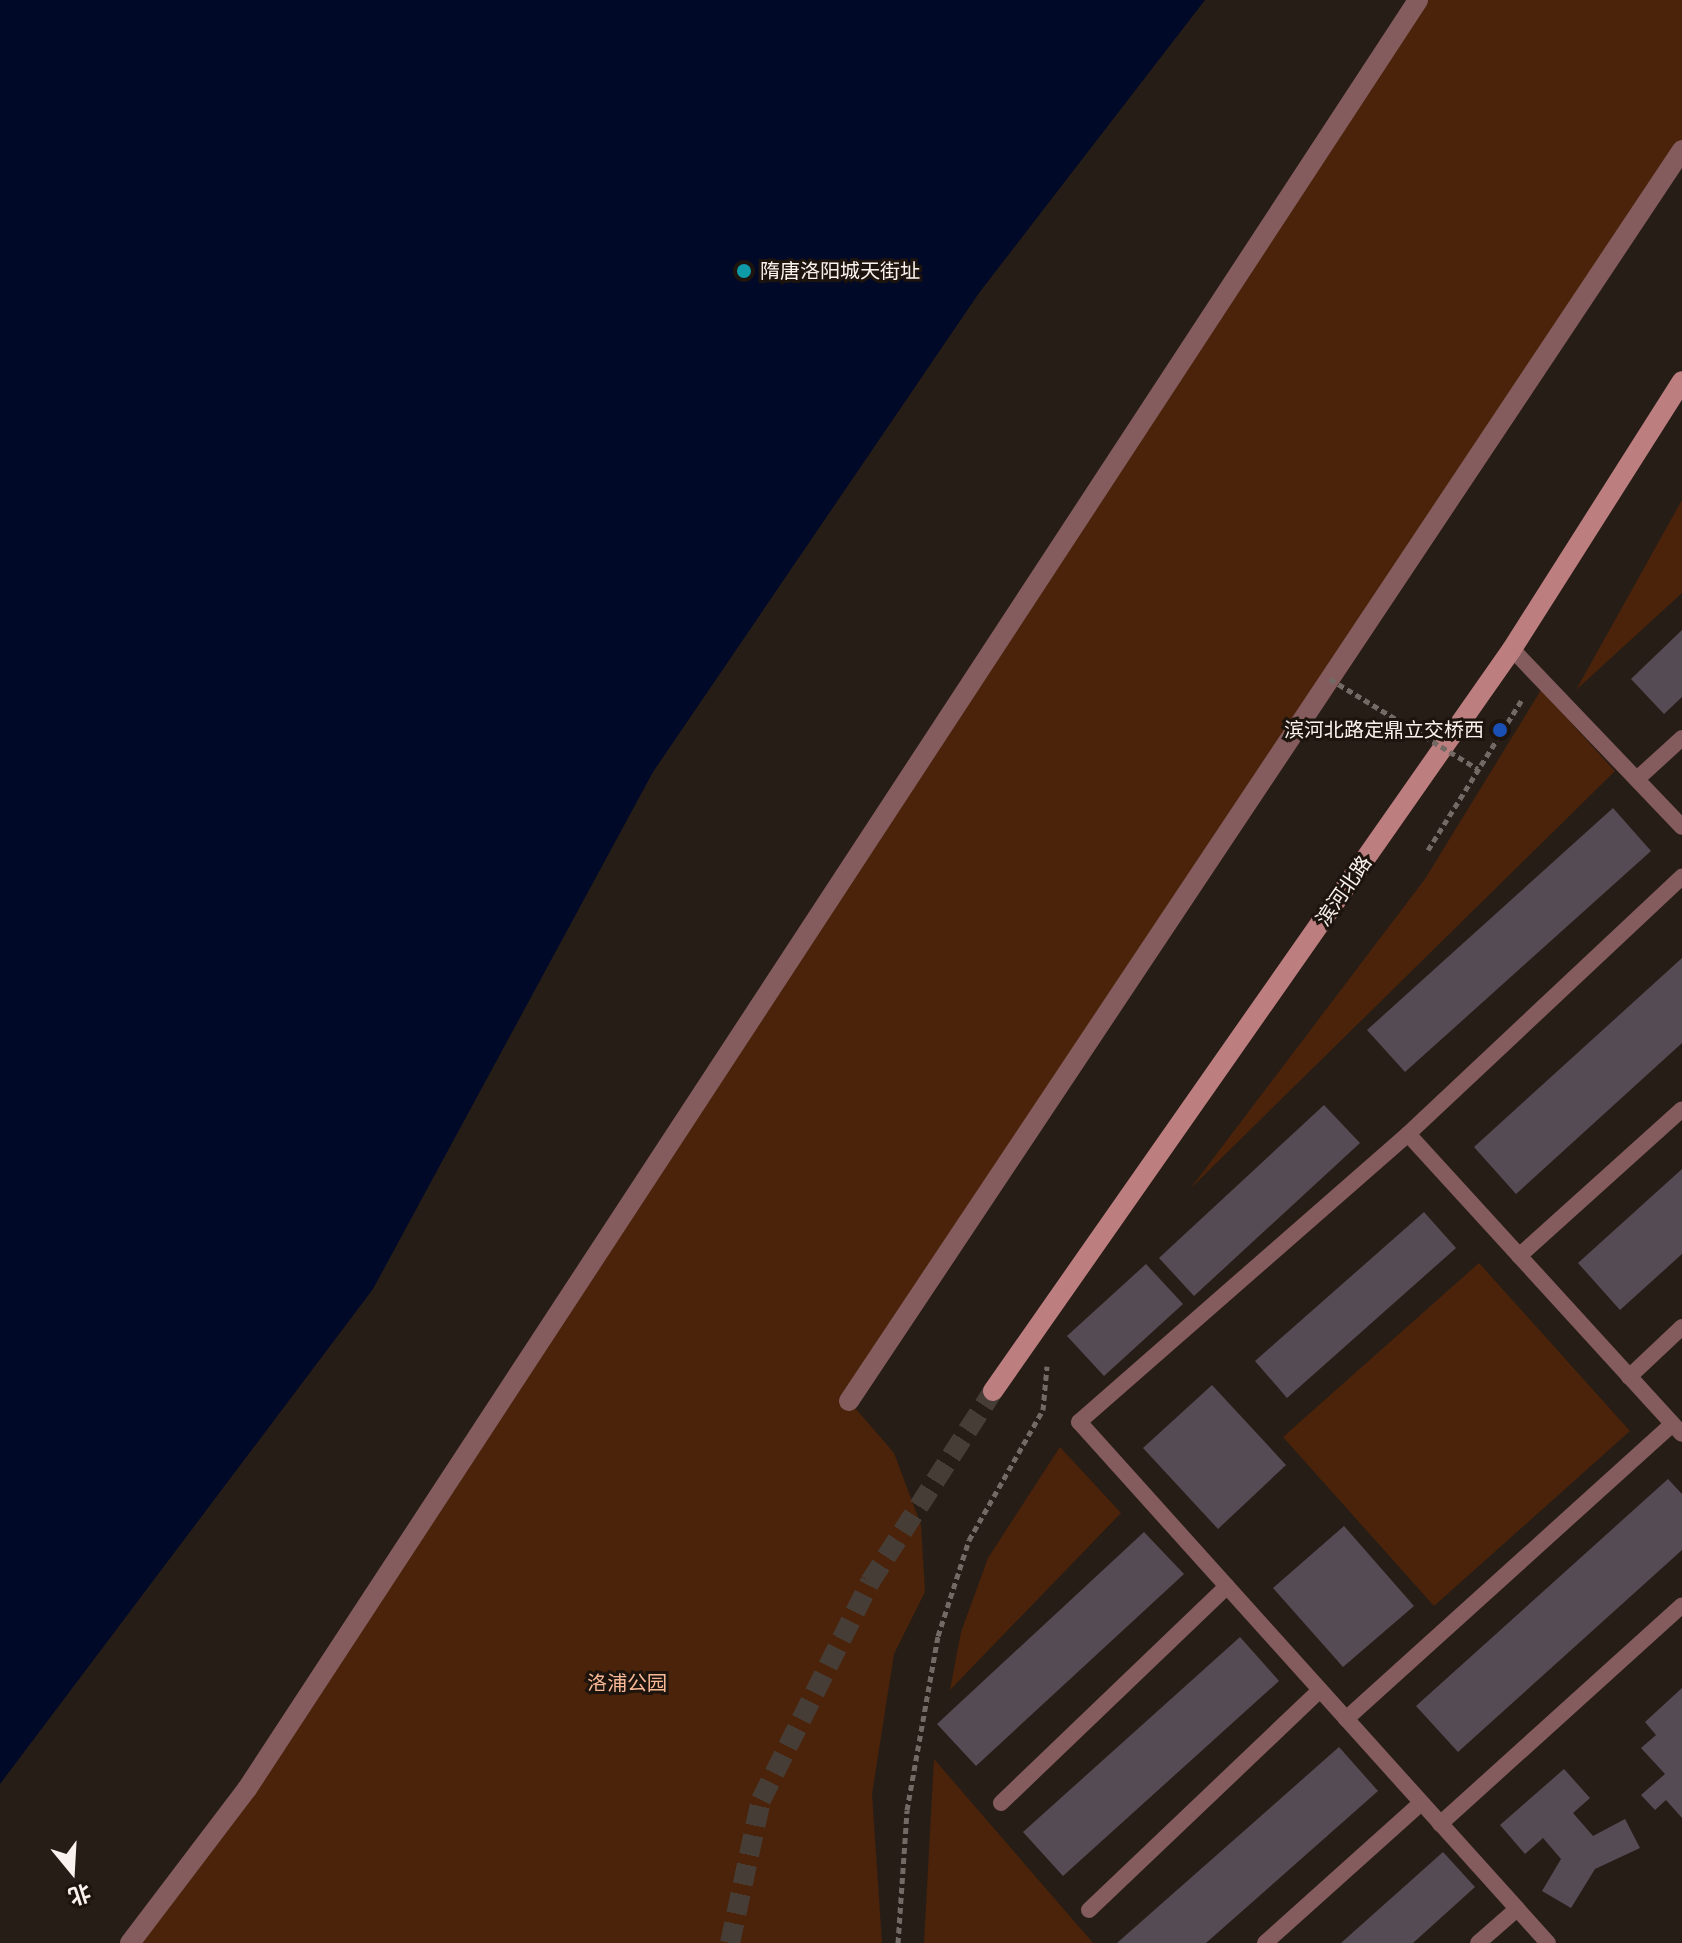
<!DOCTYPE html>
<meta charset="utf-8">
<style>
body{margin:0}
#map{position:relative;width:1682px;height:1943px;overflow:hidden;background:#271d17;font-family:"Work Sans","Noto Sans SC",sans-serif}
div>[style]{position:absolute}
.green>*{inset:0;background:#4a230a}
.water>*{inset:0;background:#000927}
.building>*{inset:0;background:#554b55}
.secondary-tunnel>*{height:20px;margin-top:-10px;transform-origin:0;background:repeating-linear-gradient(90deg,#473d37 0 20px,transparent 0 30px)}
.path>*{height:5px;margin-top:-2.5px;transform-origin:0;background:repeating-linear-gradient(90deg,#746a65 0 6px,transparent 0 10px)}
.lane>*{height:16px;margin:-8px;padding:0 8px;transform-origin:8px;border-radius:8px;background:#845c5d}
.street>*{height:20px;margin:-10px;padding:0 10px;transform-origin:10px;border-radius:10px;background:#845c5d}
.secondary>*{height:20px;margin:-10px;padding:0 10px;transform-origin:10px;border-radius:10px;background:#bd7e80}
.path-bridge>*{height:5px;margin-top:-2.5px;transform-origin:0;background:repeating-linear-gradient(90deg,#746a65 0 6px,transparent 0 10px)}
.dots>*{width:22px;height:22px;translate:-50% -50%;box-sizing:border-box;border:4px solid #1e140e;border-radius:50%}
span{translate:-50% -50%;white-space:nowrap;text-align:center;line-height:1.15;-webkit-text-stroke:6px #1e140e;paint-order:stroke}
.poi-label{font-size:20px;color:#faf2ee}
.left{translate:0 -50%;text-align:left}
.right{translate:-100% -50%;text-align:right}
.street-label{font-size:20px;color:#faf2ee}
.park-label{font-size:20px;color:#f8b896}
.north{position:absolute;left:32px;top:1831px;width:80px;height:80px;-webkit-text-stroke:6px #1e140e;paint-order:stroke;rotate:162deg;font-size:22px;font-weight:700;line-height:32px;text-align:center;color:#faf2ee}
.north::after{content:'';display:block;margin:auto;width:28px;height:36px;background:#faf2ee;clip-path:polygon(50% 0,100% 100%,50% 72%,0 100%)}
</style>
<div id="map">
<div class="green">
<div style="clip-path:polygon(1418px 0,1682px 0,1682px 150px,849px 1401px,894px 1453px,921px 1525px,925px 1592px,894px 1654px,872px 1794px,882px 1943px,130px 1943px,247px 1789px)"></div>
<div style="clip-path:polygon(1682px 500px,1682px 593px,1576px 690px)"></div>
<div style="clip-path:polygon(1541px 690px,1615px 771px,1190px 1189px,1425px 879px)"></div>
<div style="clip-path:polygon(1479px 1263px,1630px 1431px,1434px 1606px,1283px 1437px)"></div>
<div style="clip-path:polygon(1060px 1447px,1121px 1513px,950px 1690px,961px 1632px,988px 1558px)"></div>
<div style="clip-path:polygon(934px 1759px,1093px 1943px,924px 1943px)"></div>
</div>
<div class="water">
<div style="clip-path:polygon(0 0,1205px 0,979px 293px,653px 772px,373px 1289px,0 1784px)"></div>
</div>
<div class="building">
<div style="clip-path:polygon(1682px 630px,1682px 697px,1664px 714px,1631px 679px)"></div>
<div style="clip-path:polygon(1613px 808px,1651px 851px,1405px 1072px,1367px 1030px)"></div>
<div style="clip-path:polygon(1682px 958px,1682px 1043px,1516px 1194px,1474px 1147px)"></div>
<div style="clip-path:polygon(1324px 1105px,1360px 1143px,1194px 1296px,1159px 1258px)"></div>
<div style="clip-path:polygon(1682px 1169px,1682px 1254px,1620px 1310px,1578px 1263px)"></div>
<div style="clip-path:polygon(1424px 1212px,1456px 1248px,1287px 1398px,1255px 1361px)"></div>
<div style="clip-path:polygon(1146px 1264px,1183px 1304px,1104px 1376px,1067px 1336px)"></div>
<div style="clip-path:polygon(1212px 1385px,1286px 1465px,1218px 1529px,1143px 1448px)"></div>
<div style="clip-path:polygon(1668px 1479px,1682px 1494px,1682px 1550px,1458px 1752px,1416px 1706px)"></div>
<div style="clip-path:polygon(1344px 1526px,1414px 1606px,1343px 1667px,1273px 1588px)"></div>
<div style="clip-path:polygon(1144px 1532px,1184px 1574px,976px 1766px,937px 1724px)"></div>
<div style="clip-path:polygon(1240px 1637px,1279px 1681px,1063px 1876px,1023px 1832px)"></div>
<div style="clip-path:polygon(1682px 1688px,1682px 1818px,1666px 1800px,1655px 1810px,1641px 1795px,1665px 1774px,1641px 1748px,1656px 1735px,1645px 1722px)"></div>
<div style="clip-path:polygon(1339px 1747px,1378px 1791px,1206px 1943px,1117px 1943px)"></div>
<div style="clip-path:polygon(1564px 1769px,1590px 1798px,1573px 1813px,1593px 1836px,1625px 1819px,1640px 1848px,1595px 1869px,1571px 1908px,1542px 1891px,1561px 1859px,1543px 1838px,1525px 1854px,1500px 1825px)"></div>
<div style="clip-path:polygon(1443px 1852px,1475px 1887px,1413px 1943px,1341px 1943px)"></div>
</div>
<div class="secondary-tunnel">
<div style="left:730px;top:1943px;width:146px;rotate:-77.8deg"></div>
<div style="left:761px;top:1800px;width:244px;rotate:-63.4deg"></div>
<div style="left:870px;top:1582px;width:227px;rotate:-57.2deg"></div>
</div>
<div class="path">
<div style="left:1428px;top:850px;width:179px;rotate:-58deg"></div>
<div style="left:898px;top:1943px;width:133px;rotate:-86.1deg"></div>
<div style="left:907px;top:1810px;width:177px;rotate:-79.9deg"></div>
<div style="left:938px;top:1636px;width:101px;rotate:-72.1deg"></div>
<div style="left:969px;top:1540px;width:150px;rotate:-60.4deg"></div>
<div style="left:1043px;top:1410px;width:44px;rotate:-84.8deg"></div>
</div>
<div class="lane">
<div style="left:1512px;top:649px;width:246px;rotate:46.3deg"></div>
<div style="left:1637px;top:779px;width:61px;rotate:-42.3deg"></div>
<div style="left:1408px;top:1134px;width:406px;rotate:47.6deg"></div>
<div style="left:1519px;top:1256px;width:219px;rotate:-42deg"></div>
<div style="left:1629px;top:1377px;width:73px;rotate:-43.3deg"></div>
<div style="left:1346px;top:1719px;width:440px;rotate:-42.1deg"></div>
<div style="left:1001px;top:1803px;width:313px;rotate:-43.8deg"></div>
<div style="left:1440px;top:1824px;width:326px;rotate:-42.1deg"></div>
<div style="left:1089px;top:1910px;width:319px;rotate:-43.6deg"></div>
<div style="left:1265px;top:1943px;width:210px;rotate:-41.9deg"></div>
<div style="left:1478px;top:1943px;width:52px;rotate:-41.1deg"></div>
<div style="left:1548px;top:1943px;width:701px;rotate:-131.99deg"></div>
<div style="left:1079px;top:1422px;width:437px;rotate:-41.2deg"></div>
<div style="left:1408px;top:1134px;width:376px;rotate:-43.2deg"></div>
</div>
<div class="street">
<div style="left:849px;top:1401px;width:1503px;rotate:-56.34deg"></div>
<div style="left:130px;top:1943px;width:193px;rotate:-52.8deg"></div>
<div style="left:247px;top:1789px;width:2138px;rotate:-56.79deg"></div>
</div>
<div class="secondary">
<div style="left:993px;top:1391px;width:905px;rotate:-55.03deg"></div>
<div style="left:1512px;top:649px;width:317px;rotate:-57.6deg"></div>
</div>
<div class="path-bridge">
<div style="left:1330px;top:679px;width:173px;rotate:31.3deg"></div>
</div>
<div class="dots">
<div style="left:744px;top:271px;background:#0f9aa8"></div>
<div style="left:1500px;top:730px;background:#1a4fb4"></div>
</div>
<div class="poi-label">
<span class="left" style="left:760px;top:271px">隋唐洛阳城天街址</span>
<span class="right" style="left:1484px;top:730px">滨河北路定鼎立交桥西</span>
</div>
<div class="street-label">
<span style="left:1344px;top:891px;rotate:-55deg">滨河北路</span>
</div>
<div class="park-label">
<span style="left:627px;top:1683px">洛浦公园</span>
</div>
<div class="north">北</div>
</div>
